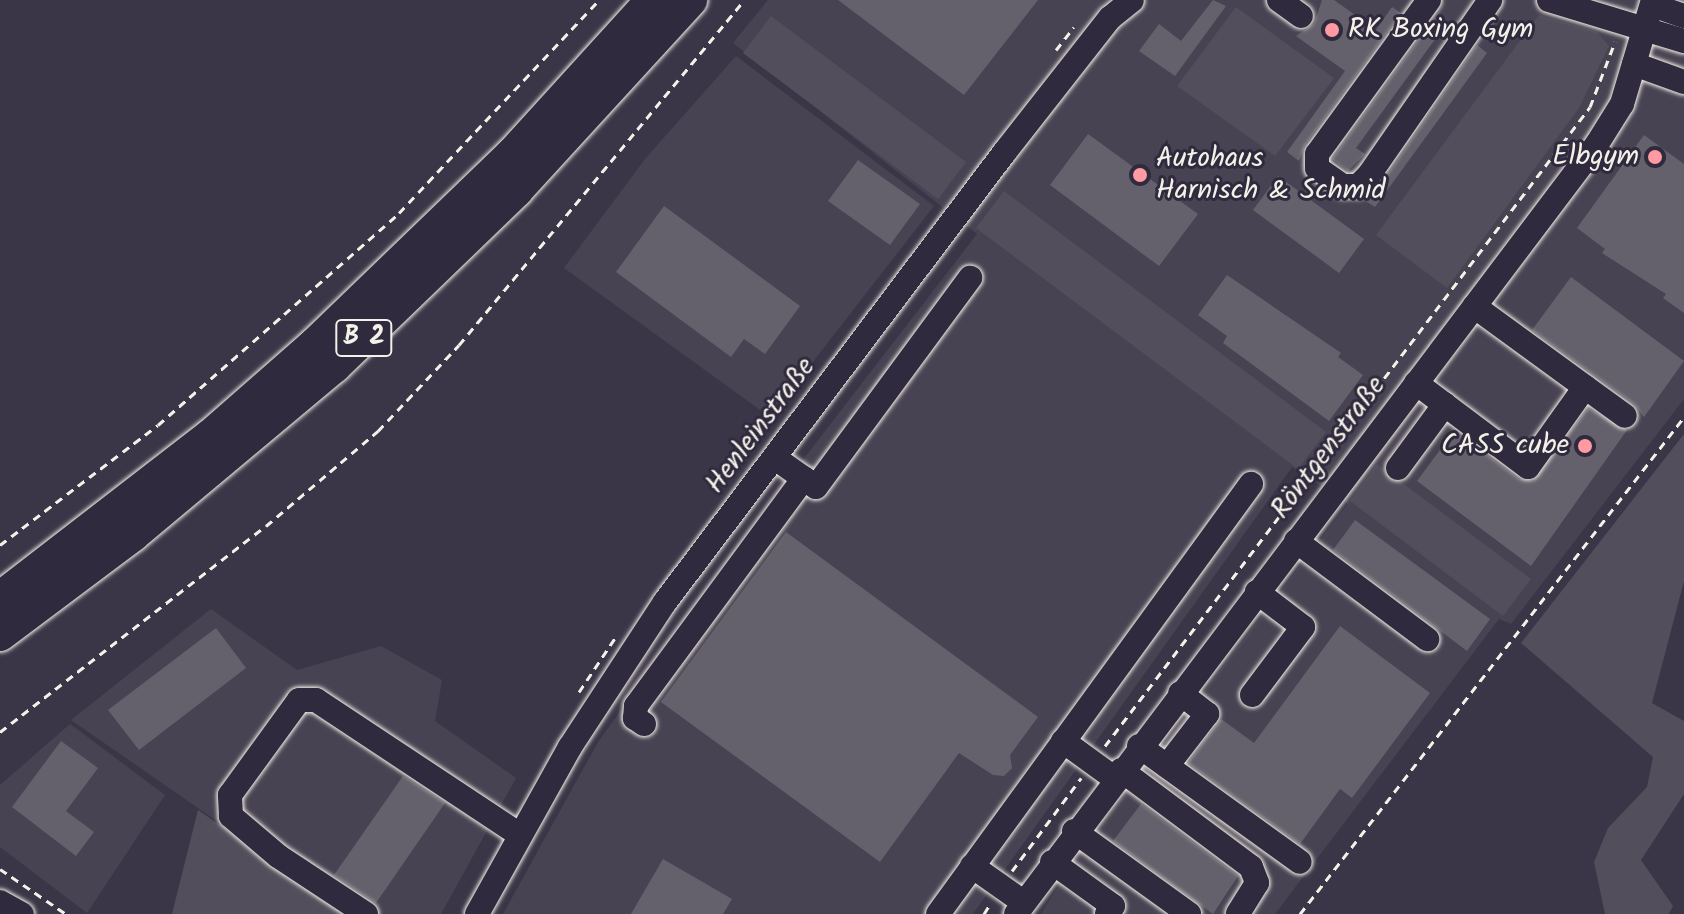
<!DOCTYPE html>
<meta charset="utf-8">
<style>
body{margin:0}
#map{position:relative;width:1684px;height:914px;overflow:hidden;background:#3b3647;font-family:Kalam,sans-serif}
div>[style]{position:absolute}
.built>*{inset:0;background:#484352}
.green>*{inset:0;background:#534e5c}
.building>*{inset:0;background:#65616c}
.path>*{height:3px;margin-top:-1.5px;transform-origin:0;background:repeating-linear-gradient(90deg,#f4f1e8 0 8px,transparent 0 14px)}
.roads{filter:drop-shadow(0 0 2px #f4f1e8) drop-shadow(0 0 2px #f4f1e8)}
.minor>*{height:24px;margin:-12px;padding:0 12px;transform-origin:12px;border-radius:12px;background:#2f2a3d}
.highway>*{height:34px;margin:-17px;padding:0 17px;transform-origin:17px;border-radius:17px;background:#2f2a3d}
.dots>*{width:22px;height:22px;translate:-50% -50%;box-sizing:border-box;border:4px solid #2f2a3d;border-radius:50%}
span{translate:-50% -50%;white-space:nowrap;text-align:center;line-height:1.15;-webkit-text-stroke:6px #2f2a3d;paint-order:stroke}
.shield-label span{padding:2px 6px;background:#2f2a3d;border:2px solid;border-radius:6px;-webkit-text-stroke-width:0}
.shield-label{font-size:26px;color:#f4f1e8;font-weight:700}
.poi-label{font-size:28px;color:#f4f1e8}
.left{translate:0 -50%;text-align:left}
.right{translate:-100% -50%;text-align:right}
.street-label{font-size:28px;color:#f4f1e8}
</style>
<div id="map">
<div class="built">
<div style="clip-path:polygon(768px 0,1684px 0,1684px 399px,1511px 624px,1499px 619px,1275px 914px,1041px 914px,1077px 857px,1348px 504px,1292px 467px,973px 914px,503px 914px,598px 742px,785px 483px,977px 234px,733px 43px)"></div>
<div style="clip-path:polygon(736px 56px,934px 206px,770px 417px,564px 268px,645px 159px)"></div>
<div style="clip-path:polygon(211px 609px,297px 670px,381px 646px,442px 680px,435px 721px,516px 778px,441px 914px,351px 914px,71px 720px)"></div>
<div style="clip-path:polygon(70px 724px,165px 795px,87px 913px,0 847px,0 785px)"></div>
</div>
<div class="green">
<div style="clip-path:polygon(1236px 7px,1334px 78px,1275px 156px,1177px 86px)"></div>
<div style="clip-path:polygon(1539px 15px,1597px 32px,1609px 46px,1579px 108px,1447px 288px,1376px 235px)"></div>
<div style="clip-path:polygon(771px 16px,966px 162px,938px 199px,743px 53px)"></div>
<div style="clip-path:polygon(1004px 191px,1326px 432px,1298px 469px,976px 228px)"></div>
<div style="clip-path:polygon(1684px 434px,1684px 581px,1652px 703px,1684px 721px,1684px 794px,1641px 860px,1673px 906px,1669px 914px,1605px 914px,1594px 862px,1608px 828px,1647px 787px,1653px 757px,1521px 643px)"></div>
<div style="clip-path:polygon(1377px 464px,1531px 579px,1503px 616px,1350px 501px)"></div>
<div style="clip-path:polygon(198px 810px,351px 914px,172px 914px)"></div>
</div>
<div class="building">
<div style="clip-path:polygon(838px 0,1038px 0,964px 95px)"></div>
<div style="clip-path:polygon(1213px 0,1226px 6px,1175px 76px,1139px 51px,1159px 24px,1181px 41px)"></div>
<div style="clip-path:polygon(1322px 0,1334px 0,1376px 30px,1392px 7px,1401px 13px,1305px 145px,1299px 161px,1287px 152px,1345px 71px,1296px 36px,1314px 24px)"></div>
<div style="clip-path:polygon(1425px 31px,1436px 38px,1356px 148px,1365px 154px,1348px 171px,1332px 159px)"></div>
<div style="clip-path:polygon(1477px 45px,1487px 53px,1375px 207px,1364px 200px,1381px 184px)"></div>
<div style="clip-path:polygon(1088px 134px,1198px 214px,1159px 266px,1050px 185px)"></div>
<div style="clip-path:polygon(1644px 135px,1684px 164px,1684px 313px,1663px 298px,1666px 294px,1602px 253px,1605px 249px,1577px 228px)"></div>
<div style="clip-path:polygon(858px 160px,920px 204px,890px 245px,828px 201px)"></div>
<div style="clip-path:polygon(1278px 176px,1364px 239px,1339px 273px,1253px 210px)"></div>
<div style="clip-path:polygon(664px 206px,800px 306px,765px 354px,744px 339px,731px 357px,616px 272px)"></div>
<div style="clip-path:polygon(1227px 275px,1341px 353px,1338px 357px,1363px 375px,1329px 421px,1223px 343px,1227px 336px,1198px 315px)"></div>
<div style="clip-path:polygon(1571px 277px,1684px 361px,1644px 417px,1634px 404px,1532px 330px)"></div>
<div style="clip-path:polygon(1588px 408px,1627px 430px,1531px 566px,1417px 481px,1454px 431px,1519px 479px,1533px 481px)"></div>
<div style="clip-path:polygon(1355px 520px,1490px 619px,1467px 651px,1333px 550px)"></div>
<div style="clip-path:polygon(786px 532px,1038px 717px,1010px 755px,1012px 768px,1004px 776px,993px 775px,959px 753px,880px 862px,661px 702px)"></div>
<div style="clip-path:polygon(1340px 626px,1430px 693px,1352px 798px,1340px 789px,1300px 844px,1188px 763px,1221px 719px,1254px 743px)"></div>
<div style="clip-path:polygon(216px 628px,246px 668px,139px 750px,108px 710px)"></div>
<div style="clip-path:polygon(61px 741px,98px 768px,66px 811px,94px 832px,76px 856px,12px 807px)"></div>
<div style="clip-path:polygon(403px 776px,445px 803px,376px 903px,334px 875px)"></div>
<div style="clip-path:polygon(1141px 804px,1238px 876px,1213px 914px,1113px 841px)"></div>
<div style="clip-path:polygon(663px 859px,732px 899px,723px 914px,631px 914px)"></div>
</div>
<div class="path">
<div style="left:1056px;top:50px;width:29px;rotate:-52deg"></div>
<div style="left:0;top:545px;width:198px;rotate:-37.2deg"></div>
<div style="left:158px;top:425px;width:321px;rotate:-41.3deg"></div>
<div style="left:399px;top:213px;width:292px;rotate:-46.8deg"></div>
<div style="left:579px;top:692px;width:69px;rotate:-56.3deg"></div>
<div style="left:0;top:732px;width:336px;rotate:-37.8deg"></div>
<div style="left:266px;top:526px;width:147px;rotate:-40.3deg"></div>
<div style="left:378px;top:431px;width:118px;rotate:-46.7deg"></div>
<div style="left:459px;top:345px;width:447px;rotate:-50.4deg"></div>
<div style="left:1105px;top:746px;width:802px;rotate:-52.8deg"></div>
<div style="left:1590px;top:107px;width:70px;rotate:-69deg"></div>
<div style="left:0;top:869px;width:80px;rotate:34.3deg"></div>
<div style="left:1012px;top:871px;width:116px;rotate:-53.4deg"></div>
<div style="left:984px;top:914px;width:12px;rotate:-59deg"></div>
<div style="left:1300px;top:914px;width:628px;rotate:-52.31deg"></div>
</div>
<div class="roads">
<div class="minor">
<div style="left:1279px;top:0;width:27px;rotate:36deg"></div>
<div style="left:1429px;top:0;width:190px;rotate:126deg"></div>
<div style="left:1317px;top:154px;width:14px;rotate:90deg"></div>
<div style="left:1317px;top:168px;width:32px;rotate:35deg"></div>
<div style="left:1343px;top:186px;width:15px"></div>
<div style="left:1358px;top:186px;width:16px;rotate:-45deg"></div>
<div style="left:1369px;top:175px;width:213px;rotate:-55.3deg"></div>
<div style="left:1549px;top:0;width:141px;rotate:16.9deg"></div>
<div style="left:1652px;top:5px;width:34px;rotate:19deg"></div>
<div style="left:1634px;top:64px;width:53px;rotate:19.8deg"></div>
<div style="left:1416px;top:383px;width:140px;rotate:36.9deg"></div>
<div style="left:1528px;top:467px;width:98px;rotate:-54.5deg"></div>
<div style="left:1585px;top:387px;width:137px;rotate:-143.9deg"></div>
<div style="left:1585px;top:387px;width:49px;rotate:35.9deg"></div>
<div style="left:775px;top:458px;width:50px;rotate:35.3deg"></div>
<div style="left:816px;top:487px;width:260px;rotate:-53.6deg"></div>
<div style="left:1398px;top:468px;width:79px;rotate:-53.7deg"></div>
<div style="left:1296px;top:541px;width:164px;rotate:36.8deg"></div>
<div style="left:1252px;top:695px;width:85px;rotate:-53.1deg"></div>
<div style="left:1303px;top:627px;width:58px;rotate:-142.7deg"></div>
<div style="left:644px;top:724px;width:11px;rotate:-146deg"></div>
<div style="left:635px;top:718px;width:12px;rotate:-85deg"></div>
<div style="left:636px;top:706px;width:283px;rotate:-53.6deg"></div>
<div style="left:1063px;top:741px;width:63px;rotate:36deg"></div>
<div style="left:1139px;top:746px;width:198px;rotate:35.8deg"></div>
<div style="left:1167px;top:766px;width:66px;rotate:-52.4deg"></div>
<div style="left:1207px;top:714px;width:34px;rotate:-142deg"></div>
<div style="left:1121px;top:770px;width:162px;rotate:36.7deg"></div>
<div style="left:1251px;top:867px;width:17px;rotate:69deg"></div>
<div style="left:1257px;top:883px;width:36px;rotate:122deg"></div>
<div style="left:1074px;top:831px;width:142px;rotate:35.8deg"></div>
<div style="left:1052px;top:862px;width:75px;rotate:35.8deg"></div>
<div style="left:1113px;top:906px;width:10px;rotate:127deg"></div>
<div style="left:972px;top:866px;width:62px;rotate:35.2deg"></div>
<div style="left:0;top:902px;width:25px;rotate:29deg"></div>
<div style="left:366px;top:914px;width:105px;rotate:-146.6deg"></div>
<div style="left:278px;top:856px;width:62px;rotate:-139.6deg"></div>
<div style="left:231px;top:816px;width:21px;rotate:-93deg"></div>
<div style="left:230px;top:795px;width:117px;rotate:-54deg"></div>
<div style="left:299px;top:700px;width:17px"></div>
<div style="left:316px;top:700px;width:245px;rotate:33.5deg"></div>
<div style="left:477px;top:914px;width:191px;rotate:-60.9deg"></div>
<div style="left:570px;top:747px;width:173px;rotate:-56.8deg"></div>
<div style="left:665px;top:602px;width:563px;rotate:-52.95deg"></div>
<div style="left:1004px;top:153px;width:172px;rotate:-51.9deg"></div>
<div style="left:1110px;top:18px;width:28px;rotate:-39deg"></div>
<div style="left:938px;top:914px;width:532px;rotate:-53.95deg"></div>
<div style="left:1016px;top:914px;width:965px;rotate:-52.96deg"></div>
<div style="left:1597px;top:144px;width:47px;rotate:-58deg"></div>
<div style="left:1622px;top:104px;width:109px;rotate:-73.4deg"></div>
</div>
<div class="highway">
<div style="left:0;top:599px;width:267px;rotate:-37.7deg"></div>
<div style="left:211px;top:436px;width:138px;rotate:-41.2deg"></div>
<div style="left:315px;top:345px;width:274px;rotate:-44deg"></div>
<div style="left:512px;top:155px;width:210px;rotate:-47.7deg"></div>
<div style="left:0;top:634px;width:166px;rotate:-36.9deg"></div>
<div style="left:133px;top:534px;width:262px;rotate:-39.9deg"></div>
<div style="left:334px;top:366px;width:253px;rotate:-44deg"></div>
<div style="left:516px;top:190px;width:258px;rotate:-47.5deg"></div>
</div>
</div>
<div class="dots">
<div style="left:1332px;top:30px;background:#ff9aa2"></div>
<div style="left:1655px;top:157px;background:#ff9aa2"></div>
<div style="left:1140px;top:175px;background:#ff9aa2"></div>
<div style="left:1585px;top:446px;background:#ff9aa2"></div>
</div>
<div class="shield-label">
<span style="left:364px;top:338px">B 2</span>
</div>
<div class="poi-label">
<span class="left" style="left:1348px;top:30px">RK Boxing Gym</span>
<span class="right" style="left:1639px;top:157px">Elbgym</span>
<span class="left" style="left:1156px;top:175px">Autohaus<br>Harnisch &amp; Schmid</span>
<span class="right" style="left:1569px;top:446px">CASS cube</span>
</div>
<div class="street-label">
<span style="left:761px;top:426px;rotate:-53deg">Henleinstraße</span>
<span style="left:1329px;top:448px;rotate:-53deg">Röntgenstraße</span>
</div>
</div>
